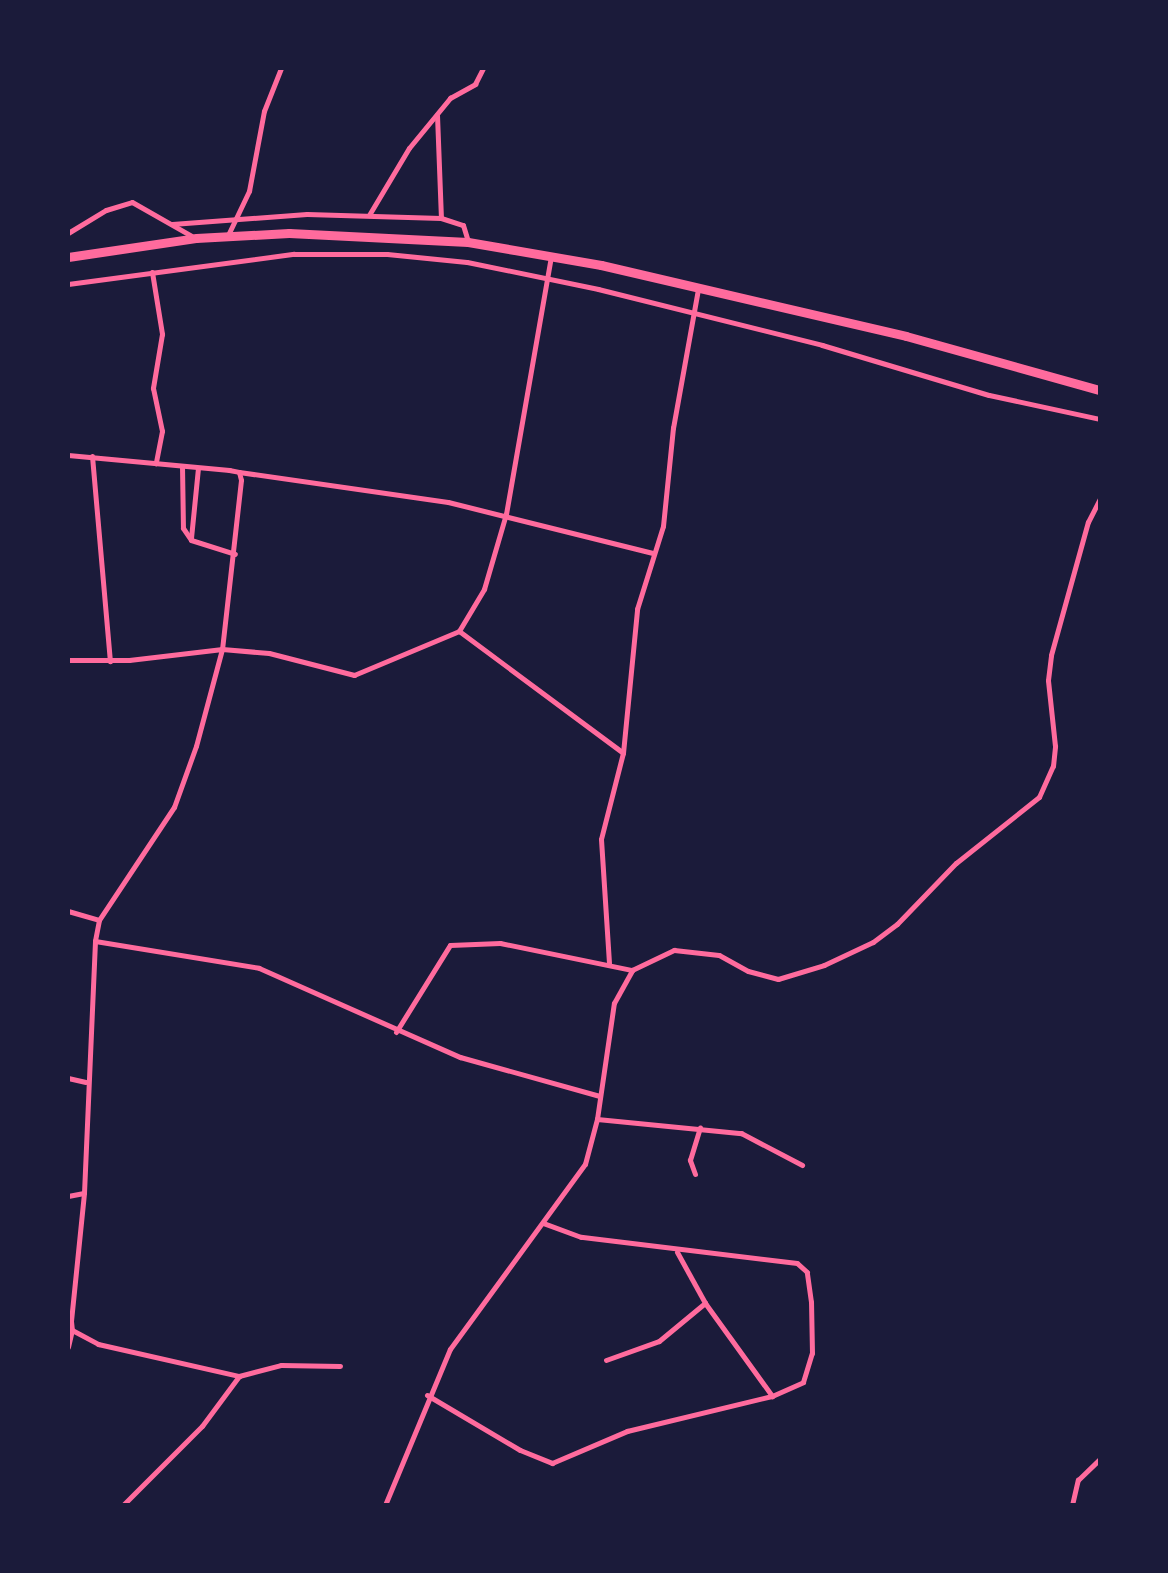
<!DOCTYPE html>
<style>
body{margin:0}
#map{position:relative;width:1168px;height:1573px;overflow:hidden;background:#1b1b3a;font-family:Montserrat,sans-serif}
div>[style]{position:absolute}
.minor>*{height:5px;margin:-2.5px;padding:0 2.5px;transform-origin:2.5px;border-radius:2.5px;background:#ff6b9d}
.trunk>*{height:9px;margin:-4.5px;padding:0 4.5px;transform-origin:4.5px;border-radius:4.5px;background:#ff6b9d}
span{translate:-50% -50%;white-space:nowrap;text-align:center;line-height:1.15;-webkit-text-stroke:8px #1b1b3a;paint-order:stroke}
.frame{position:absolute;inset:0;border:70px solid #1b1b3a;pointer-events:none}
</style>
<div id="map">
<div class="minor">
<div style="left:437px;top:115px;width:103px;rotate:87.8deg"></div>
<div style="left:369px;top:215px;width:78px;rotate:-59.2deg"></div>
<div style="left:409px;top:148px;width:65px;rotate:-50.6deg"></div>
<div style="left:450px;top:98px;width:29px;rotate:-29deg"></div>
<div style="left:475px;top:84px;width:18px;rotate:-63deg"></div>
<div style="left:172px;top:224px;width:135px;rotate:-4.2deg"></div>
<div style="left:307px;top:214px;width:134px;rotate:1.7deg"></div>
<div style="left:441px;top:218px;width:23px;rotate:18deg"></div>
<div style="left:463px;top:225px;width:17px;rotate:73deg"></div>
<div style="left:68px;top:233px;width:44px;rotate:-31.2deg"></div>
<div style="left:106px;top:210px;width:27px;rotate:-17deg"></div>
<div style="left:132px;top:202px;width:73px;rotate:29.7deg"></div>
<div style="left:228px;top:235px;width:49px;rotate:-64.5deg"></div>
<div style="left:249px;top:191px;width:81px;rotate:-79.4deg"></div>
<div style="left:264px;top:111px;width:46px;rotate:-68.4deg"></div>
<div style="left:152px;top:272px;width:63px;rotate:80.8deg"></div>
<div style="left:162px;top:334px;width:55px;rotate:99.5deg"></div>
<div style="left:153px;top:388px;width:44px;rotate:78.2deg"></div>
<div style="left:162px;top:431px;width:33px;rotate:101deg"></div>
<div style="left:68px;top:284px;width:228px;rotate:-7.6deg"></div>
<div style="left:294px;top:254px;width:93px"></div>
<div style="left:387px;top:254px;width:80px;rotate:5.7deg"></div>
<div style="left:467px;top:262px;width:134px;rotate:11.6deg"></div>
<div style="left:598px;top:289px;width:231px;rotate:14deg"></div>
<div style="left:822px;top:345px;width:174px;rotate:16.7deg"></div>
<div style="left:989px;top:395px;width:114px;rotate:12.2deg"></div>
<div style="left:68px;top:455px;width:162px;rotate:5.3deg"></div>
<div style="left:229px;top:470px;width:10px;rotate:11deg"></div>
<div style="left:239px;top:472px;width:8px;rotate:76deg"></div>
<div style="left:241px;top:480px;width:170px;rotate:96.4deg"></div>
<div style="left:222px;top:649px;width:100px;rotate:105deg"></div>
<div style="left:196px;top:746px;width:65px;rotate:109.8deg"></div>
<div style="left:174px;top:807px;width:136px;rotate:123.6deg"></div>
<div style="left:99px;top:920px;width:21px;rotate:101deg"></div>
<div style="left:95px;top:941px;width:252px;rotate:92.5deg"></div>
<div style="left:84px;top:1193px;width:129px;rotate:95.8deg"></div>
<div style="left:71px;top:1321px;width:9px;rotate:84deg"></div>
<div style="left:72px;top:1330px;width:30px;rotate:28deg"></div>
<div style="left:98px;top:1344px;width:145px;rotate:12.8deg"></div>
<div style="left:92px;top:456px;width:206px;rotate:85deg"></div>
<div style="left:182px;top:466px;width:62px;rotate:89.1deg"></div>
<div style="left:183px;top:528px;width:14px;rotate:56deg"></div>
<div style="left:191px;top:540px;width:46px;rotate:17.7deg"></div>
<div style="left:239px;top:472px;width:211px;rotate:8.2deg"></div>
<div style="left:448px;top:502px;width:211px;rotate:14deg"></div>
<div style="left:191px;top:538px;width:70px;rotate:-84.3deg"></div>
<div style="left:459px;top:631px;width:204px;rotate:36.6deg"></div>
<div style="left:68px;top:660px;width:61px"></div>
<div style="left:129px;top:660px;width:94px;rotate:-6.7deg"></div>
<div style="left:222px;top:649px;width:47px;rotate:4.9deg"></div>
<div style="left:269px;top:653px;width:88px;rotate:14.5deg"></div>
<div style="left:354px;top:675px;width:114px;rotate:-22.7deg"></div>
<div style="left:459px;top:631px;width:49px;rotate:-59.2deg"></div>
<div style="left:484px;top:589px;width:78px;rotate:-73.7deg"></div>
<div style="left:506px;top:514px;width:261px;rotate:-80.1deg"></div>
<div style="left:68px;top:911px;width:32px;rotate:16deg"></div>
<div style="left:95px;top:941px;width:166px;rotate:9.3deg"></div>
<div style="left:259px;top:968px;width:220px;rotate:23.9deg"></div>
<div style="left:460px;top:1057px;width:145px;rotate:15.6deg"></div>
<div style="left:609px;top:963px;width:124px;rotate:-93.7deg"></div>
<div style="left:601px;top:839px;width:89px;rotate:-75.7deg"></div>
<div style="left:623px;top:753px;width:145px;rotate:-84.4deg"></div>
<div style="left:637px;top:609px;width:87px;rotate:-72.6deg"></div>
<div style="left:663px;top:526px;width:99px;rotate:-84.2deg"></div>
<div style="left:673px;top:428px;width:141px;rotate:-79.8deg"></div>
<div style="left:396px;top:1032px;width:102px;rotate:-58.2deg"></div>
<div style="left:450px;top:945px;width:50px;rotate:-2.3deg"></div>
<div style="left:500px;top:943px;width:135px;rotate:11.6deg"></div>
<div style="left:68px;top:1078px;width:18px;rotate:13deg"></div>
<div style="left:597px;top:1119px;width:145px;rotate:5.6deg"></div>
<div style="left:741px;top:1133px;width:69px;rotate:27.7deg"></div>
<div style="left:695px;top:1174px;width:15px;rotate:-110deg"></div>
<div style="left:690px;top:1160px;width:34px;rotate:-73deg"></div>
<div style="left:68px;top:1196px;width:16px;rotate:-11deg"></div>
<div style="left:677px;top:1252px;width:58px;rotate:61.2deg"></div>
<div style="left:705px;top:1303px;width:115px;rotate:54.2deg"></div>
<div style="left:68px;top:1347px;width:17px;rotate:-77deg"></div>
<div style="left:606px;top:1360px;width:56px;rotate:-19.7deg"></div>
<div style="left:659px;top:1341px;width:60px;rotate:-39.6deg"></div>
<div style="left:427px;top:1395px;width:108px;rotate:30.6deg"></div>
<div style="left:520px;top:1450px;width:35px;rotate:22deg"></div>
<div style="left:552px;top:1463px;width:82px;rotate:-23.1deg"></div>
<div style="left:627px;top:1431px;width:149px;rotate:-13.6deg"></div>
<div style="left:772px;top:1396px;width:34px;rotate:-24deg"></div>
<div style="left:803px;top:1382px;width:30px;rotate:-73deg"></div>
<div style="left:812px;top:1353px;width:51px;rotate:-91.1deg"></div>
<div style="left:811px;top:1302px;width:30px;rotate:-98deg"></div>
<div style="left:807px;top:1272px;width:13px;rotate:-138deg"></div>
<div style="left:797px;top:1263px;width:218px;rotate:-173.1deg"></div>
<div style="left:581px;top:1237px;width:40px;rotate:-159.8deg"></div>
<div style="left:123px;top:1505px;width:112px;rotate:-45deg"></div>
<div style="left:202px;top:1426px;width:62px;rotate:-53.5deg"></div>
<div style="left:239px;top:1376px;width:43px;rotate:-14.7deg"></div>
<div style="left:281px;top:1365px;width:59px;rotate:1deg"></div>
<div style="left:385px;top:1505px;width:169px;rotate:-67.4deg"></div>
<div style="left:450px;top:1349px;width:229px;rotate:-53.9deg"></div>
<div style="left:585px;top:1164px;width:47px;rotate:-75.1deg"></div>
<div style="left:597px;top:1119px;width:117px;rotate:-81.7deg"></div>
<div style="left:614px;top:1003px;width:38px;rotate:-61deg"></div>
<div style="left:632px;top:970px;width:47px;rotate:-25.5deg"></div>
<div style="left:674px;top:950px;width:45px;rotate:6.3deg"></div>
<div style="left:719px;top:955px;width:33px;rotate:29deg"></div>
<div style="left:748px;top:971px;width:31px;rotate:15deg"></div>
<div style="left:778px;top:979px;width:48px;rotate:-16.9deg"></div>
<div style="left:824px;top:965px;width:54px;rotate:-25.1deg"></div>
<div style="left:873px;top:942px;width:30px;rotate:-37deg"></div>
<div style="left:897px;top:924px;width:85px;rotate:-46deg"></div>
<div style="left:956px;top:863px;width:106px;rotate:-38.5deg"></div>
<div style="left:1039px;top:797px;width:34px;rotate:-66deg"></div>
<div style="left:1053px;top:766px;width:20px;rotate:-84deg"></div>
<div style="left:1055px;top:746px;width:66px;rotate:-96.1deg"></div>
<div style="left:1048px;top:680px;width:25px;rotate:-83deg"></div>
<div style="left:1051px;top:655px;width:138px;rotate:-74.5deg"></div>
<div style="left:1088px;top:522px;width:27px;rotate:-63deg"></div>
<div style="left:1072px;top:1505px;width:26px;rotate:-77deg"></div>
<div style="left:1078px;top:1480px;width:30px;rotate:-44deg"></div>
</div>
<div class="trunk">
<div style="left:68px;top:257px;width:129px;rotate:-8.4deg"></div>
<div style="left:196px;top:238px;width:93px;rotate:-3.1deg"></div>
<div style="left:289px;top:233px;width:179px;rotate:2.9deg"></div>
<div style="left:468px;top:242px;width:135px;rotate:9.8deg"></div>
<div style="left:601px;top:265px;width:313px;rotate:13.1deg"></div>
<div style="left:906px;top:336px;width:201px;rotate:15.6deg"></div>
</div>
<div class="frame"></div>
</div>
